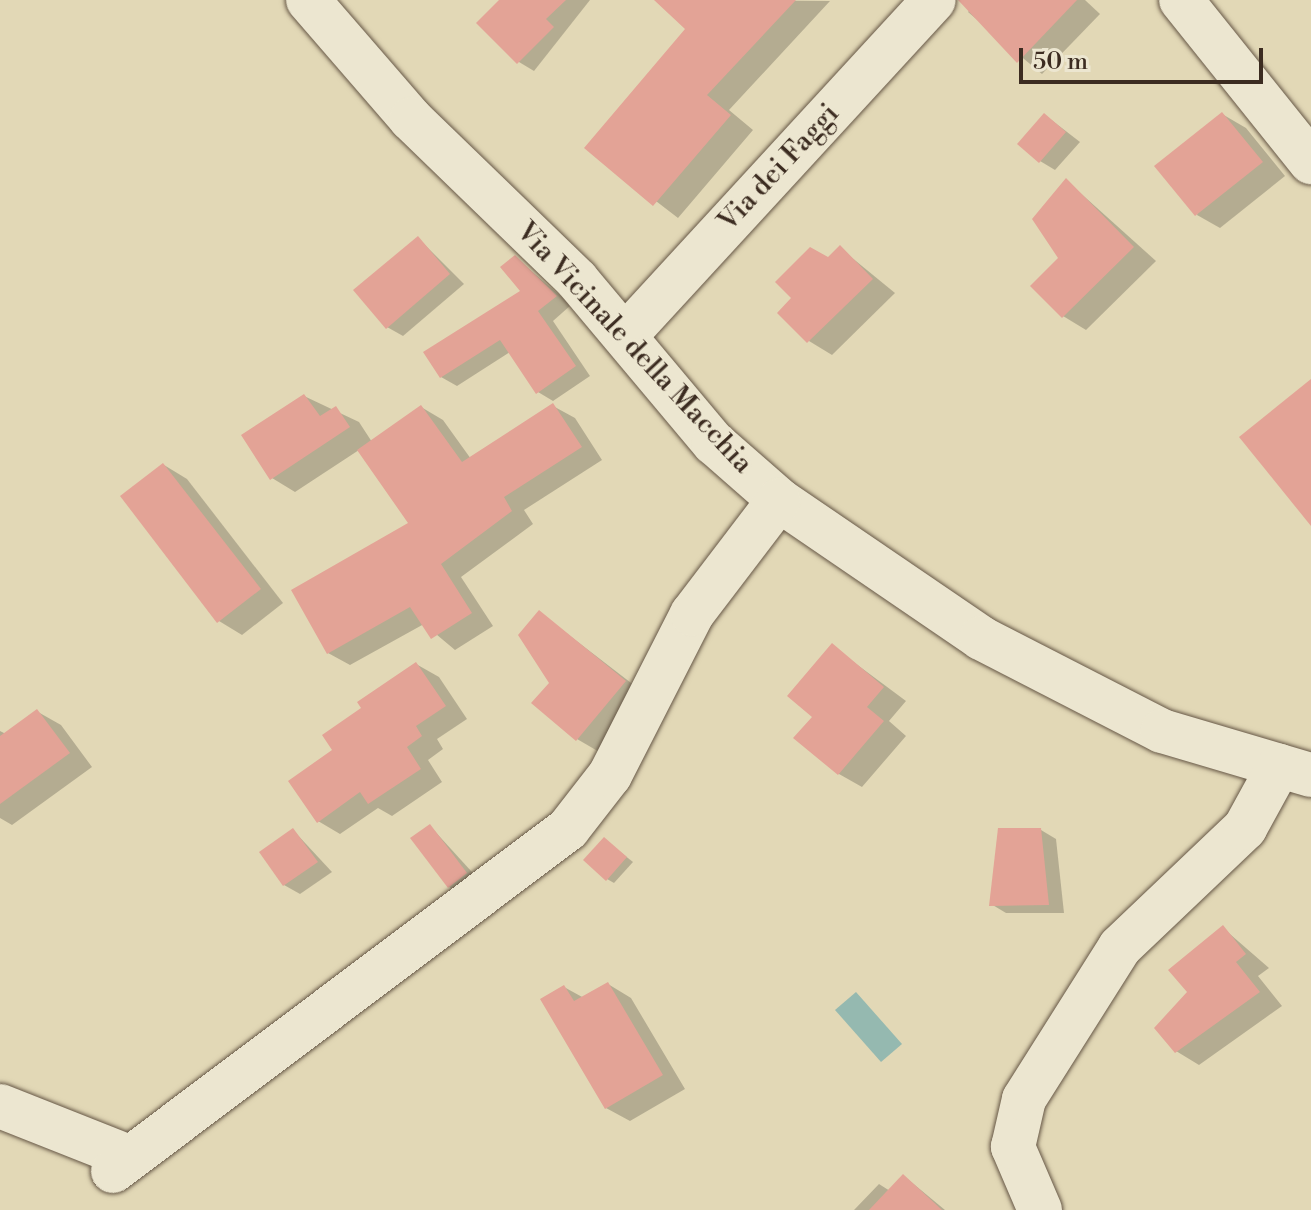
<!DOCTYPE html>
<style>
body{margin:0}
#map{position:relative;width:1311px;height:1210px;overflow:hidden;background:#e2d8b6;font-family:"Libre Bodoni",serif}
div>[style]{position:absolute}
.water>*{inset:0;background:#95b9b0}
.shadow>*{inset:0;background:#0003}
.building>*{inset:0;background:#e3a396}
.roads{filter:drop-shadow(0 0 2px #665746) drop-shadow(0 0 2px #665746)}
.minor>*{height:44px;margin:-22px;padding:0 22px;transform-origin:22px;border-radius:22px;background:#ece6d0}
span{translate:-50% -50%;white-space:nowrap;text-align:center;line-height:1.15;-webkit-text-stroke:6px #ece6d0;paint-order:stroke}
.street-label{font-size:28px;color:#3c2c21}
.scale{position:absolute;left:1019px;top:48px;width:244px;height:36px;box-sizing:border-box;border:4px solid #3c2c21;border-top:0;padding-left:10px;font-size:24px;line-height:28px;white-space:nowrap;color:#3c2c21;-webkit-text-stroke:6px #ece6d0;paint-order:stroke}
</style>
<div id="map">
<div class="water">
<div style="clip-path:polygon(856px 992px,902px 1044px,881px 1062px,835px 1010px)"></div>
</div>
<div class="shadow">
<div style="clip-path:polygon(502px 0,590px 0,534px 71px,519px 62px)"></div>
<div style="clip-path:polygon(678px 0,830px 1px,729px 110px,753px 130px,678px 218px,587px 148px,688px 29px)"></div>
<div style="clip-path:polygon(979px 0,1085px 0,1100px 14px,1042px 74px,968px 12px)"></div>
<div style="clip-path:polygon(1222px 114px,1246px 128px,1285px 176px,1220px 228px,1197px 215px)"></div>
<div style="clip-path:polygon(1045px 115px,1080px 142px,1055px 170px,1040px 161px)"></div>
<div style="clip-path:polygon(1067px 181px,1156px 261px,1086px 330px,1063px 316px)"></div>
<div style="clip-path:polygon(418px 238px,464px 284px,403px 336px,387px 327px)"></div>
<div style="clip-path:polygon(840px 248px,895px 293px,832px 355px,809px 341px,828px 259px)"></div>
<div style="clip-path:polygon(515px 257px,571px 305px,553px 321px,590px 376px,553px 401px,538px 392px,510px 352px,457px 386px,441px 377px,523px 292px)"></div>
<div style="clip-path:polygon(304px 396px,359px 422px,372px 442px,421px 407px,443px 420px,471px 459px,553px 406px,575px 418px,602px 460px,524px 510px,533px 524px,461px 577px,493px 626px,455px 650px,424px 624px,350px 665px,328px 653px,411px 523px,359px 450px,295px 492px,272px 478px)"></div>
<div style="clip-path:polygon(164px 465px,187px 479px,283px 603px,242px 635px,219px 621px)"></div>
<div style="clip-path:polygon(539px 612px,648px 696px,601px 753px,577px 739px,551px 683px)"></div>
<div style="clip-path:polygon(832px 646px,906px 701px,889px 721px,906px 736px,862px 787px,839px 774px,814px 716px)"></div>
<div style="clip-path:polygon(416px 664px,439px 677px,467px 719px,437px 739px,443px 749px,428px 760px,442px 782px,392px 816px,378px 808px,340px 834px,318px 821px,335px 751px,364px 709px)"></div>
<div style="clip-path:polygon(38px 712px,61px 725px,92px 767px,12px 825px,0 818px,0 731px,6px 734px)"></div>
<div style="clip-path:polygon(430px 826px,482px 883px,465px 896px,449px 887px)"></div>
<div style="clip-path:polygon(293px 830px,332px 872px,300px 894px,284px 885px)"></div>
<div style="clip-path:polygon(1041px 830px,1056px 839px,1064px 913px,1006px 913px,991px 904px)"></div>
<div style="clip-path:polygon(604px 839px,633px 862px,614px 883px,607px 879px)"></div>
<div style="clip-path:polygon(1223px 928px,1269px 968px,1258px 976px,1282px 1006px,1199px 1065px,1176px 1051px)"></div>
<div style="clip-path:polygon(608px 984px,631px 998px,685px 1089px,630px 1121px,606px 1108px,564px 987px,584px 998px)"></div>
<div style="clip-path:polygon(904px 1176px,945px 1210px,854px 1210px,879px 1184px,890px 1191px)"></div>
</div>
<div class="building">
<div style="clip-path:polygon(499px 0,566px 0,546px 19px,554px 27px,517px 64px,476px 23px)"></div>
<div style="clip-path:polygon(654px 0,796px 0,707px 95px,731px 115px,653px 206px,584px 148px,685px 29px)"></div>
<div style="clip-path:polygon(958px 0,1077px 0,1017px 63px)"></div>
<div style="clip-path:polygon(1222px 112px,1263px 162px,1195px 216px,1154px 166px)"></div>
<div style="clip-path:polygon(1044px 113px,1066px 132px,1039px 163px,1017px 144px)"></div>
<div style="clip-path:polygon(1066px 178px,1134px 247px,1062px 318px,1030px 286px,1058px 258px,1032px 219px)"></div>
<div style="clip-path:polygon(418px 236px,450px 274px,386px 329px,353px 290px)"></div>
<div style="clip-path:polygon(840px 245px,873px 279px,807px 343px,777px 313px,791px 298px,775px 282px,810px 247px,828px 257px)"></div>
<div style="clip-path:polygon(515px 255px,557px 296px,538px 311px,576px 366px,536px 394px,500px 340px,440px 378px,423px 352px,520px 291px,500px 267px)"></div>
<div style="clip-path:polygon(1311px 379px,1311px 526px,1239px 437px)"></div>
<div style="clip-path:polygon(304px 394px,320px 416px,336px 406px,350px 427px,270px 480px,241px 435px)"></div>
<div style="clip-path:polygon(553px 403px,582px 447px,504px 497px,512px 511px,441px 564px,472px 613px,431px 639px,410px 607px,327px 654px,291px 590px,408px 523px,357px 450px,421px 405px,462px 462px)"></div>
<div style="clip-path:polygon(163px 463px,261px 589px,217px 623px,120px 496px)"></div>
<div style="clip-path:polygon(539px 610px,626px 681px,576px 741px,531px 703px,549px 683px,518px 635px)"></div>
<div style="clip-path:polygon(832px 643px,884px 687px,867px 707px,884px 721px,838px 775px,793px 738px,812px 717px,787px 696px)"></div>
<div style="clip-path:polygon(416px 662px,446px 706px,416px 726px,422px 736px,407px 747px,421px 769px,368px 804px,360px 792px,317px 823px,288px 781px,332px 750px,322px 735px,361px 708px,357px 702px)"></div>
<div style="clip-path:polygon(37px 709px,70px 753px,0 804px,0 736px)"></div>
<div style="clip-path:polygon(430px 824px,467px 873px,448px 888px,410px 838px)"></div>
<div style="clip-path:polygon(293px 828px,318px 862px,283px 886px,259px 852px)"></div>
<div style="clip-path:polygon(998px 828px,1041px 828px,1049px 905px,989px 906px)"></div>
<div style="clip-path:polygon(604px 837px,627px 857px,606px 881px,583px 860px)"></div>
<div style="clip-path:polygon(1223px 925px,1246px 954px,1236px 962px,1260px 992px,1175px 1053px,1154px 1028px,1187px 992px,1168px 970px)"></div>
<div style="clip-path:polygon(608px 982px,663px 1075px,605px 1109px,540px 999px,564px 985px,574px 1001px)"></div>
<div style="clip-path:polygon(903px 1174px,942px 1210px,869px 1210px)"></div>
</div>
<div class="roads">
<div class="minor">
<div style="left:308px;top:0;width:157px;rotate:49.1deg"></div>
<div style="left:411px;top:119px;width:231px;rotate:44.1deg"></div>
<div style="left:577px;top:280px;width:213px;rotate:50deg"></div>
<div style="left:714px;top:443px;width:86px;rotate:41.2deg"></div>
<div style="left:779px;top:500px;width:245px;rotate:34.3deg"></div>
<div style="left:981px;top:638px;width:203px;rotate:27.2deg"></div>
<div style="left:1162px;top:731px;width:155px;rotate:16.5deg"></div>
<div style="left:1181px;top:0;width:208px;rotate:51.3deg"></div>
<div style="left:625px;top:336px;width:456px;rotate:-47.4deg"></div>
<div style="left:0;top:1106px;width:139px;rotate:21.6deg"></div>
<div style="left:113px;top:1171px;width:569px;rotate:-36.93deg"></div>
<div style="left:568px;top:829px;width:68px;rotate:-52.1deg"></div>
<div style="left:610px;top:775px;width:181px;rotate:-63deg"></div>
<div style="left:692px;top:614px;width:143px;rotate:-52.7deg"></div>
<div style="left:1040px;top:1210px;width:69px;rotate:-113.2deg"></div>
<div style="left:1013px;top:1147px;width:49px;rotate:-77.1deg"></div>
<div style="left:1024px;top:1099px;width:180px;rotate:-57.7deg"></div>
<div style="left:1120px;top:947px;width:173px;rotate:-43.6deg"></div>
<div style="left:1245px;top:828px;width:71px;rotate:-61.3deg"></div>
</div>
</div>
<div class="street-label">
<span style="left:779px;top:168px;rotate:-47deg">Via dei Faggi</span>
<span style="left:634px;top:348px;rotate:47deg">Via Vicinale della Macchia</span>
</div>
<div class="scale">50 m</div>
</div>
